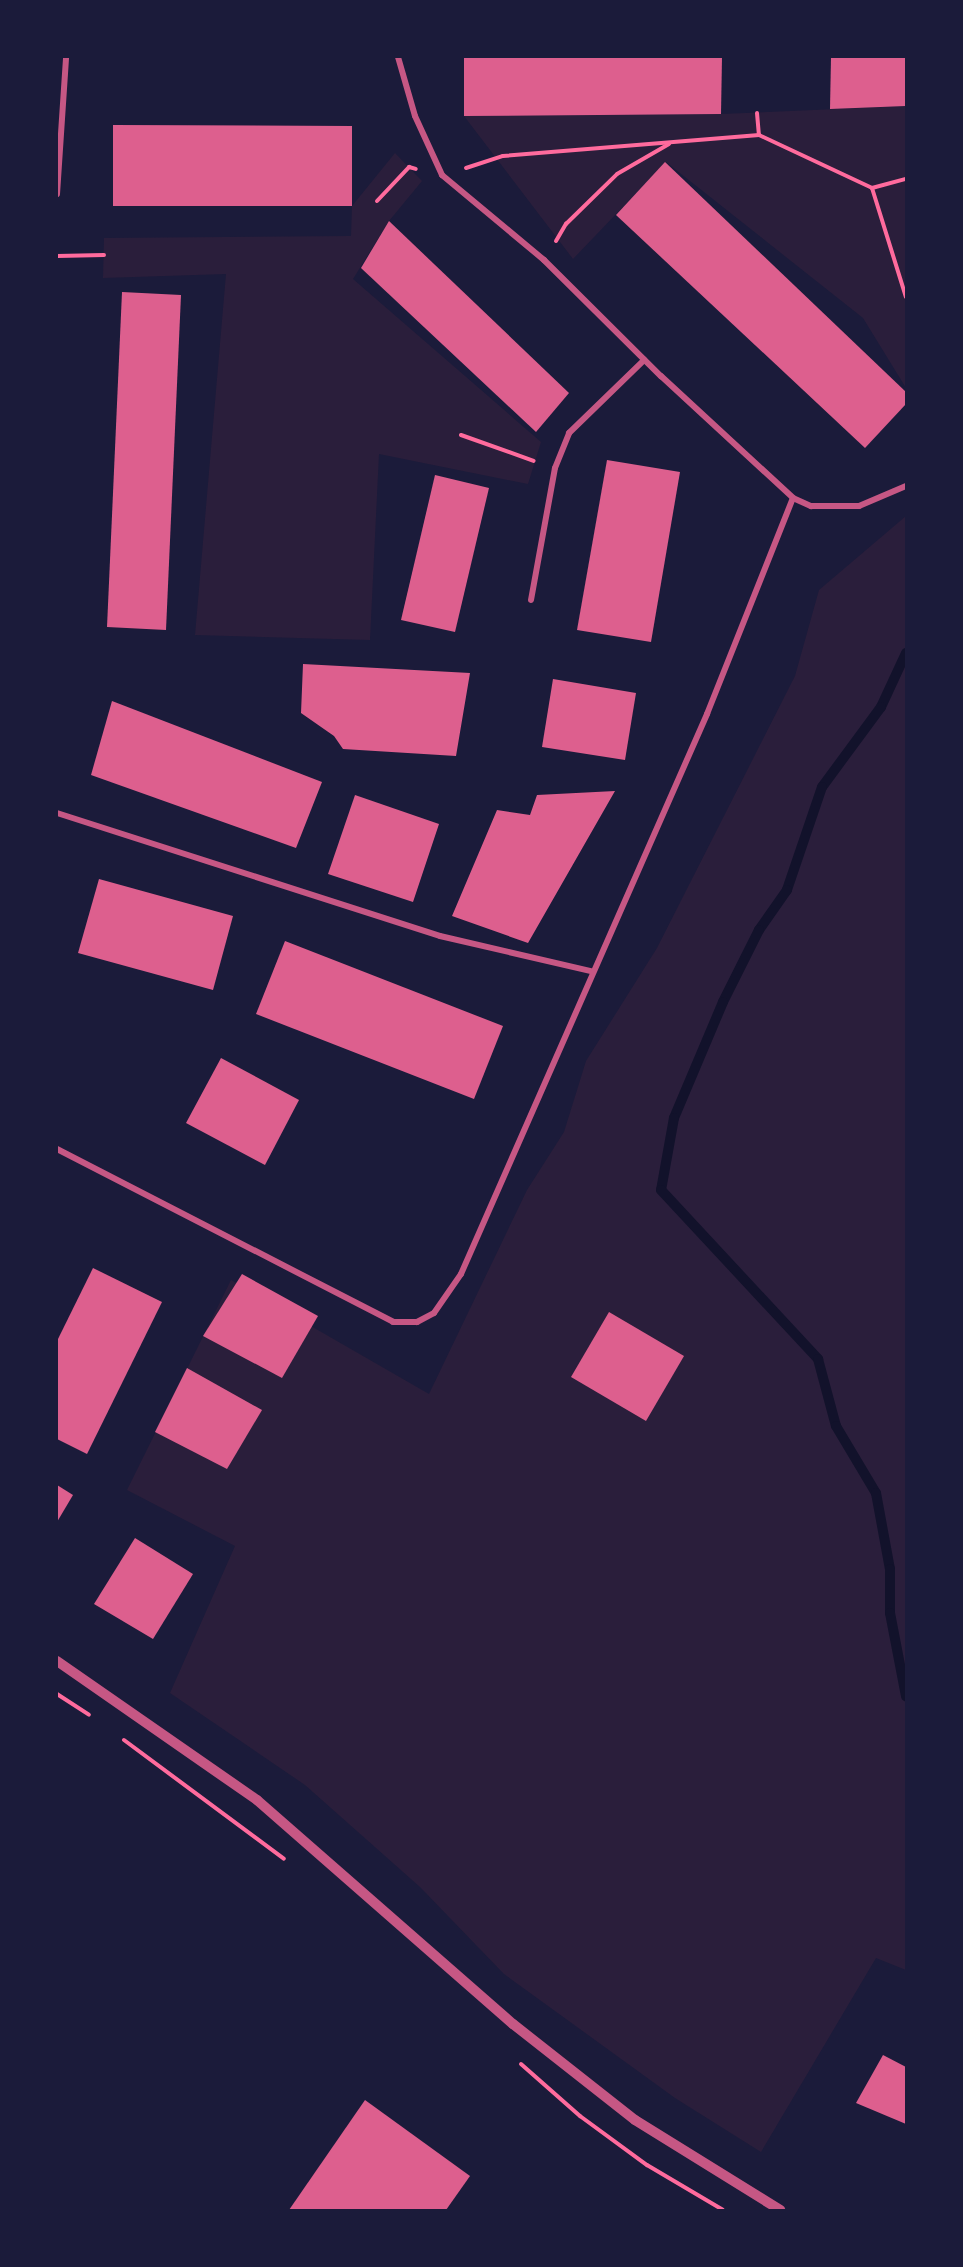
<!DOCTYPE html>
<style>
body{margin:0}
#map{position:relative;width:963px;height:2267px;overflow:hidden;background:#1b1b3a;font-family:Helvetica,sans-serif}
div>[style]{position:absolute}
.green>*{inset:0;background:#2a1e3b}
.stream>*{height:10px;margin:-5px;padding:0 5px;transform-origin:5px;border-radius:5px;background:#12122b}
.building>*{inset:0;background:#dd5f8e}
.path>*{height:4px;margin:-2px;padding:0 2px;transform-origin:2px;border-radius:2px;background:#ff6b9d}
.minor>*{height:6px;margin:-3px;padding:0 3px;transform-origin:3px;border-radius:3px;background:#c65784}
.tertiary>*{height:10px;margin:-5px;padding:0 5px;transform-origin:5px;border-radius:5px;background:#c65784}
span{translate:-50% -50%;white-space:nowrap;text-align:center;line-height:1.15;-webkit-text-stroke:4.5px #1b1b3a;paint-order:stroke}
.frame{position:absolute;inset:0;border:58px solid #1b1b3a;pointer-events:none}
</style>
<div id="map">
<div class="green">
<div style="clip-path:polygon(906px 106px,906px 388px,863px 318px,666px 162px,573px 259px,464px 116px,721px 114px)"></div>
<div style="clip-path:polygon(395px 153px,422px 181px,389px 221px,353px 279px,541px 442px,528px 484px,379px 454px,370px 640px,195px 635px,226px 274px,103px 278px,104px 238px,351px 236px,352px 206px)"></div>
<div style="clip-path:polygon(906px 516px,906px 1970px,876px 1958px,761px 2152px,675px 2098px,504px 1974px,420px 1887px,305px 1785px,170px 1693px,235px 1546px,127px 1490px,231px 1280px,429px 1394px,527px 1190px,564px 1132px,586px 1061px,657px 948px,795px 676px,819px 590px)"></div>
</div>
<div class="stream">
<div style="left:906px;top:653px;width:60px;rotate:114.8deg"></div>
<div style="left:881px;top:707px;width:99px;rotate:126.4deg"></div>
<div style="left:822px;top:787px;width:109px;rotate:108.8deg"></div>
<div style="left:787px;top:890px;width:49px;rotate:125deg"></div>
<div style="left:759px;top:930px;width:80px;rotate:116.6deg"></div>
<div style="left:723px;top:1002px;width:126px;rotate:112.9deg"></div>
<div style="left:674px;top:1118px;width:73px;rotate:100.2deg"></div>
<div style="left:661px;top:1190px;width:231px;rotate:47.1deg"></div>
<div style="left:818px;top:1359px;width:69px;rotate:75deg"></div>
<div style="left:836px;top:1426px;width:78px;rotate:59.2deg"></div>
<div style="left:876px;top:1493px;width:77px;rotate:79.6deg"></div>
<div style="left:890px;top:1569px;width:44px;rotate:90deg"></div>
<div style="left:890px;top:1613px;width:85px;rotate:79.1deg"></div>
</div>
<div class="building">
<div style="clip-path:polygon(464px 57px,722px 57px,721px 114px,464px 116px)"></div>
<div style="clip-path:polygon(831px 57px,906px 57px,906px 106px,830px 109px)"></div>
<div style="clip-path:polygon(113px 125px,352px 126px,352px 206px,113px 206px)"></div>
<div style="clip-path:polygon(665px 162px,906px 392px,906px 404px,865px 448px,616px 215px)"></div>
<div style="clip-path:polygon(389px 221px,569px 393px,536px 432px,361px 268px)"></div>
<div style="clip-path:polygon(122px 292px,181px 295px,166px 630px,107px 627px)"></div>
<div style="clip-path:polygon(607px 460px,680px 472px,651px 642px,577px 630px)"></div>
<div style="clip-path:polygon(435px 475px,489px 488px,455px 632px,401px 620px)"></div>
<div style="clip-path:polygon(303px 664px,470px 673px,456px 756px,343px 749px,334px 736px,301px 713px)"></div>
<div style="clip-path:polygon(553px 679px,636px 693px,625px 760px,542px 747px)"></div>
<div style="clip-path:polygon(112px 701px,322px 782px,296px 848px,91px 775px)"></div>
<div style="clip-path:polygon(615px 791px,528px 943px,452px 916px,497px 810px,530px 815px,537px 795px)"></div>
<div style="clip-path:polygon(355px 795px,439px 824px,413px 902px,328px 874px)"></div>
<div style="clip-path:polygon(99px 879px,233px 916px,213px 990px,78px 953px)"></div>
<div style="clip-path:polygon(285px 941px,503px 1026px,474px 1099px,256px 1014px)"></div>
<div style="clip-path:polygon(221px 1058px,299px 1100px,265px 1165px,186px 1123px)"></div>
<div style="clip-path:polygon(93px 1268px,162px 1302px,87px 1454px,57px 1439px,57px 1341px)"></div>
<div style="clip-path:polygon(242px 1274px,318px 1316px,282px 1378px,203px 1336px)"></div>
<div style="clip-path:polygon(609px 1312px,684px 1356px,646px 1421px,571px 1377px)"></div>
<div style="clip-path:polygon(187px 1368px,262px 1410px,227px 1469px,155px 1432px)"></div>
<div style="clip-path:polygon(57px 1485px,73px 1495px,57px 1522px)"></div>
<div style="clip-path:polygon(135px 1538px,193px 1574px,153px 1639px,94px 1604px)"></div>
<div style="clip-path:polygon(883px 2055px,906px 2067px,906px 2124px,856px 2103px)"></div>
<div style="clip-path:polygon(365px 2100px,470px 2176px,446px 2210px,289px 2210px)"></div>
</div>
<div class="path">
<div style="left:757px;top:113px;width:22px;rotate:85deg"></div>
<div style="left:466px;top:168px;width:39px;rotate:-18deg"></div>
<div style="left:503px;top:156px;width:257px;rotate:-4.7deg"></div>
<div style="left:759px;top:135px;width:125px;rotate:25.1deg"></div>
<div style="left:872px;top:188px;width:35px;rotate:-15deg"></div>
<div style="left:872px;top:188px;width:114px;rotate:72.7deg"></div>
<div style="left:377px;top:201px;width:47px;rotate:-46.7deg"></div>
<div style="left:409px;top:167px;width:7px;rotate:16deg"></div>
<div style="left:556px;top:241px;width:20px;rotate:-60deg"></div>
<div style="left:566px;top:224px;width:71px;rotate:-44.4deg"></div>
<div style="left:617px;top:174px;width:60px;rotate:-30deg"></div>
<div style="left:57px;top:256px;width:47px;rotate:-1.2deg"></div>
<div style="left:461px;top:435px;width:77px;rotate:19.6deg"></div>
<div style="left:57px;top:1694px;width:38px;rotate:33deg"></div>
<div style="left:124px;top:1740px;width:199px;rotate:36.6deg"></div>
<div style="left:521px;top:2064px;width:79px;rotate:41.4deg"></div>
<div style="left:580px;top:2116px;width:83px;rotate:36.2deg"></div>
<div style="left:647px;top:2165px;width:88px;rotate:30.6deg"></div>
</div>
<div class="minor">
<div style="left:398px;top:57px;width:61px;rotate:73.9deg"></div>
<div style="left:415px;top:116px;width:65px;rotate:65.4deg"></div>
<div style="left:442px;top:175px;width:133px;rotate:39.8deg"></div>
<div style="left:544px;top:260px;width:165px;rotate:44.8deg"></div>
<div style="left:661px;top:376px;width:180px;rotate:42.7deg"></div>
<div style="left:793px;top:498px;width:20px;rotate:24deg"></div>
<div style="left:811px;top:506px;width:48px"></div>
<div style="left:859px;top:506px;width:51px;rotate:-23.1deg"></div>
<div style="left:57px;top:194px;width:137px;rotate:-86.2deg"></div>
<div style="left:531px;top:600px;width:134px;rotate:-79.7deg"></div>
<div style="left:555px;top:468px;width:38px;rotate:-68deg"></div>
<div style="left:569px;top:433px;width:105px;rotate:-44.2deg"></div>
<div style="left:57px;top:813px;width:402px;rotate:17.8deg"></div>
<div style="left:440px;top:936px;width:155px;rotate:13.1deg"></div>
<div style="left:57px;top:1149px;width:378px;rotate:27.2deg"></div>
<div style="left:393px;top:1322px;width:24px"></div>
<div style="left:417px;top:1322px;width:19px;rotate:-28deg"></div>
<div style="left:434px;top:1313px;width:47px;rotate:-55.3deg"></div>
<div style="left:461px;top:1274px;width:612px;rotate:-66.28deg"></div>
<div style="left:707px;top:714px;width:232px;rotate:-68.3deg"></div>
</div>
<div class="tertiary">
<div style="left:57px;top:1661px;width:244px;rotate:34.8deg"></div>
<div style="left:257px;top:1800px;width:340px;rotate:41.2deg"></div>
<div style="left:513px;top:2024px;width:155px;rotate:38.2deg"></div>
<div style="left:635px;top:2120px;width:171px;rotate:31.8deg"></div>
</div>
<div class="frame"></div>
</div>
